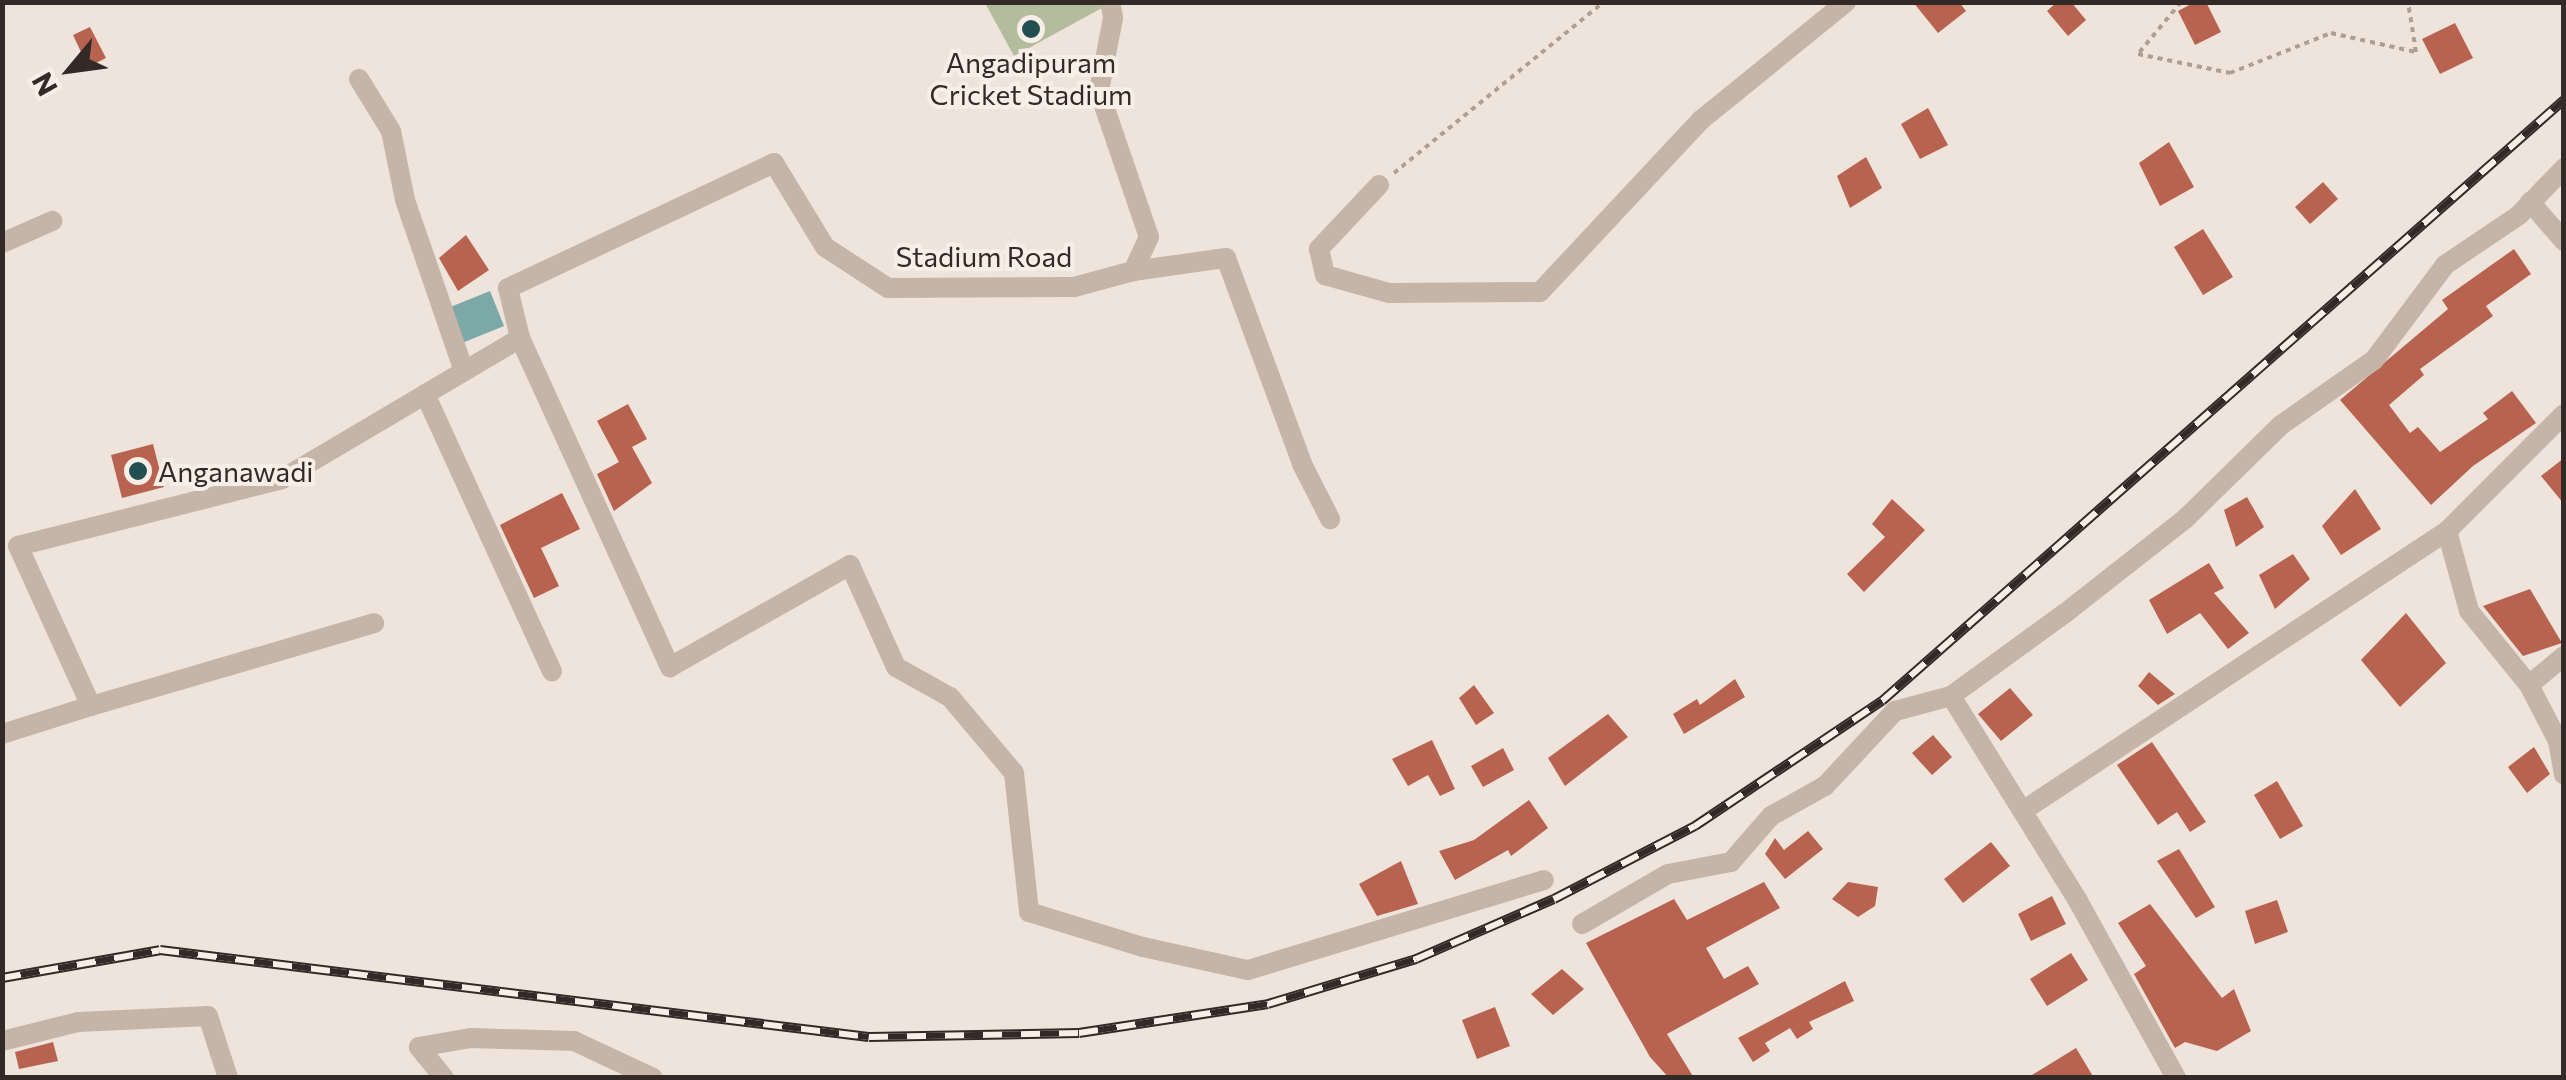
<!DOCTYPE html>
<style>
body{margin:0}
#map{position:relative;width:2566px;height:1080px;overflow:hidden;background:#eee4db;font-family:Commissioner,sans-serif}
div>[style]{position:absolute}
.green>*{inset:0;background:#b3bc9d}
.water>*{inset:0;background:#7da8a8}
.building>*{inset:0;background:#b8634f}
.path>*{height:4px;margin-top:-2px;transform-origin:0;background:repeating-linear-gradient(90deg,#b19e93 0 5px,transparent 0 10px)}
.minor>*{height:20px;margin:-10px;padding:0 10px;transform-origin:10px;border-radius:10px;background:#c5b4a8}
.rail>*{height:10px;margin-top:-5px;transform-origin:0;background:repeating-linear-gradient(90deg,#f7eee7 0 19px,#332a27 0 38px);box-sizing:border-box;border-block:2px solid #332a27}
.dots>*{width:28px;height:28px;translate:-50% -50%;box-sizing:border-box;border:5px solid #f7eee7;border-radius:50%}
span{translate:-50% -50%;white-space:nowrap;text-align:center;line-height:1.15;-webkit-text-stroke:8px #f7eee7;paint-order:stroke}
.poi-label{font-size:28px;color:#332a27}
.left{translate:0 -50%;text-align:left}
.street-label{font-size:28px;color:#332a27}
.frame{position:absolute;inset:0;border:5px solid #332a27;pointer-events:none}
.north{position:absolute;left:20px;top:20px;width:100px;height:100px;-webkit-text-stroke:8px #f7eee7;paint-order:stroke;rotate:241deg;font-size:28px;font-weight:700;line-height:40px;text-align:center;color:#332a27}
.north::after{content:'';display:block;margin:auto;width:35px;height:45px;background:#332a27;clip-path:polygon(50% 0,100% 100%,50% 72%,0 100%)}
</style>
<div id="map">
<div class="green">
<div style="clip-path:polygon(985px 3px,1111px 3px,1014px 56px)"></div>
</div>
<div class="water">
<div style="clip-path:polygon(490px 291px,504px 326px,462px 343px,448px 308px)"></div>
</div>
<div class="building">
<div style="clip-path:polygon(1913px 2px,1959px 2px,1966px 11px,1938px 33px)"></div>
<div style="clip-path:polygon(2057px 2px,2071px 2px,2086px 20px,2068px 36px,2047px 11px)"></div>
<div style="clip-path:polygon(2195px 2px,2206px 2px,2221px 32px,2195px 45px,2178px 11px)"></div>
<div style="clip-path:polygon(2455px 23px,2473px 58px,2440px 74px,2422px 39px)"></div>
<div style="clip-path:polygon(90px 27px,106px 58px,88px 67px,73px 35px)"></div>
<div style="clip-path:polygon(1928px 108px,1948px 145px,1920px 159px,1901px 124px)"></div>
<div style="clip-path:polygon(2169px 142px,2194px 187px,2160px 206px,2139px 163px)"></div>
<div style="clip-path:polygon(1866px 157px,1882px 188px,1850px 208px,1837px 176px)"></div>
<div style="clip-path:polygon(2323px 182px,2338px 199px,2310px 224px,2295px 207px)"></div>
<div style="clip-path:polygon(2203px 229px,2233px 277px,2203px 295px,2174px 247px)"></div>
<div style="clip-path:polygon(466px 235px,489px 270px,458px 291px,439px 258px)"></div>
<div style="clip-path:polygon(2514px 249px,2531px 274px,2486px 306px,2493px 316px,2420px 369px,2424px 375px,2389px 405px,2410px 433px,2418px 427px,2440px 452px,2488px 419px,2483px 413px,2512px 391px,2536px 423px,2473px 466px,2431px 505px,2340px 400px,2448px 309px,2442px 300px)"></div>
<div style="clip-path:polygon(628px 404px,647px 439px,632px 447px,652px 483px,614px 511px,597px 474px,619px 462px,597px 421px)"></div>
<div style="clip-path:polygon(153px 444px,164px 487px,122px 498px,111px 455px)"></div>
<div style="clip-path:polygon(2564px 458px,2564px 504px,2541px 476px)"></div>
<div style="clip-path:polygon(2355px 489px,2381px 529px,2341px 555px,2322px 526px)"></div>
<div style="clip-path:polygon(562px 493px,580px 529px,541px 548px,559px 586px,534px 598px,500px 525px)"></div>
<div style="clip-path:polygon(2247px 497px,2264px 527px,2236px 547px,2224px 510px)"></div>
<div style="clip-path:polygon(1892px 499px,1925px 530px,1864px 592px,1847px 574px,1885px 537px,1872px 524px)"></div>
<div style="clip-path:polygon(2293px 554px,2310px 579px,2275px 609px,2259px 575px)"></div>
<div style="clip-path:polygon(2209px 563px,2224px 588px,2214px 593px,2249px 633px,2228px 649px,2200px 613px,2167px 634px,2149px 600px)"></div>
<div style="clip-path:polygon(2530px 589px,2562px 643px,2523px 656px,2483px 606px)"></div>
<div style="clip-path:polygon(2406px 613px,2446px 663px,2400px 707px,2361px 660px)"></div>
<div style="clip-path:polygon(2149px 672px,2175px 694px,2158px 705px,2138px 686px)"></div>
<div style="clip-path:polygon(1735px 679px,1745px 697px,1684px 734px,1673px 714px,1697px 699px,1700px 705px)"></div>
<div style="clip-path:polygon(1474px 685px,1494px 713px,1476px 725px,1459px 698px)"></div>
<div style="clip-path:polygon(2010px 688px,2033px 715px,2001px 741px,1978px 714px)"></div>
<div style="clip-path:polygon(1608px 714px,1628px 737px,1565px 786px,1548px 758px)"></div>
<div style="clip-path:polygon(1933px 735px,1952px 757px,1932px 775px,1912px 753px)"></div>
<div style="clip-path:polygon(1432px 740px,1455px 789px,1440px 796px,1428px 775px,1408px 786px,1392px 759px)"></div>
<div style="clip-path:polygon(2152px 742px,2206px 822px,2190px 832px,2177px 812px,2158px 825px,2117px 765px)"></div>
<div style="clip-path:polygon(2534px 747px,2550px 774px,2527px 793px,2508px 767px)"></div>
<div style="clip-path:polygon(1503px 748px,1514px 770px,1483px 787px,1471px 766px)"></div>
<div style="clip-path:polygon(2277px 781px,2303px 826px,2280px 839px,2254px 795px)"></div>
<div style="clip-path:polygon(1529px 800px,1548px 828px,1511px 856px,1508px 850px,1455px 880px,1439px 851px,1474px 840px)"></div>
<div style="clip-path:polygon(1808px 831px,1823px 849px,1785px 879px,1765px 854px,1775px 838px,1784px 850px)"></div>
<div style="clip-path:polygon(1991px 842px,2010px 866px,1963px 903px,1944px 879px)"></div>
<div style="clip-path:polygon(2179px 849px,2215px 907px,2196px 918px,2157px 861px)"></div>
<div style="clip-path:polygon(1401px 861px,1418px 904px,1377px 916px,1359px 884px)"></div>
<div style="clip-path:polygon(1764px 882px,1780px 908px,1706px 948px,1724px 979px,1748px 966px,1759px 984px,1667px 1034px,1694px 1078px,1669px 1078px,1650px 1057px,1586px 943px,1674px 899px,1687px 920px)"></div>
<div style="clip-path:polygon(1848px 882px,1878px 887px,1875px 906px,1858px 917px,1832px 899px)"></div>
<div style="clip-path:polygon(2052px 896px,2066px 924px,2031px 941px,2018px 914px)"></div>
<div style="clip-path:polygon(2277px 900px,2288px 932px,2255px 944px,2245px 911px)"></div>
<div style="clip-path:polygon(2150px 904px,2222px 998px,2234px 989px,2251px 1031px,2217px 1051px,2185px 1042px,2175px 1048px,2134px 974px,2146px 966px,2118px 923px)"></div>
<div style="clip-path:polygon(2071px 953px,2088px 980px,2047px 1006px,2030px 979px)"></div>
<div style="clip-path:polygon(1562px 969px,1584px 989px,1553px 1015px,1531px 994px)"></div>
<div style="clip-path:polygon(1845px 981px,1854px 1001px,1809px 1022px,1813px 1029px,1797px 1039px,1790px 1028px,1765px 1043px,1770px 1051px,1753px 1062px,1738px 1038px)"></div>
<div style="clip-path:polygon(1495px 1007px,1510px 1046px,1477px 1059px,1462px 1020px)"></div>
<div style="clip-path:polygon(53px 1042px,58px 1061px,19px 1069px,15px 1052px)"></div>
<div style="clip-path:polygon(2076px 1048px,2094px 1078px,2027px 1078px)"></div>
</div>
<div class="path">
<div style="left:2181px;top:2px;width:67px;rotate:129.6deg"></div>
<div style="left:2138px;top:54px;width:94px;rotate:11.7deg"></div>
<div style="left:2230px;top:73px;width:109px;rotate:-21.6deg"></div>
<div style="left:2331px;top:33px;width:87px;rotate:12.6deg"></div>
<div style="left:2416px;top:52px;width:51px;rotate:-99.1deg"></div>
<div style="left:1394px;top:173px;width:271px;rotate:-39.2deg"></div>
</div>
<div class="minor">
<div style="left:1110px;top:2px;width:16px;rotate:79deg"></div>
<div style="left:1113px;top:18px;width:74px;rotate:100.9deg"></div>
<div style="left:1099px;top:91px;width:154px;rotate:71.1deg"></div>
<div style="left:1149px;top:237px;width:38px;rotate:115deg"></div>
<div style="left:1133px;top:271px;width:61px;rotate:164.8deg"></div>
<div style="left:1074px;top:287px;width:186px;rotate:179.7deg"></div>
<div style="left:888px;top:288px;width:75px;rotate:-146.9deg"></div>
<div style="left:825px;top:247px;width:98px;rotate:-121.3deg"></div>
<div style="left:774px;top:163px;width:294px;rotate:154.8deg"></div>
<div style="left:508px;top:288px;width:51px;rotate:76.5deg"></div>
<div style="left:520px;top:338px;width:362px;rotate:65.5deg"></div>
<div style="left:670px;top:667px;width:207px;rotate:-29.5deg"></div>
<div style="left:850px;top:565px;width:112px;rotate:65.7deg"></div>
<div style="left:896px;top:667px;width:62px;rotate:29.1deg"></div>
<div style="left:950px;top:697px;width:99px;rotate:49.9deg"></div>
<div style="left:1014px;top:773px;width:140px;rotate:83.8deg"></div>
<div style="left:1029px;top:912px;width:119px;rotate:17.1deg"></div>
<div style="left:1143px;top:947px;width:107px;rotate:12.4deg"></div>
<div style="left:1248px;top:970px;width:309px;rotate:-16.9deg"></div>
<div style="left:359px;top:79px;width:61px;rotate:58.4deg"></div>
<div style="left:391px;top:131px;width:70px;rotate:78.5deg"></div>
<div style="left:405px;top:200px;width:178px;rotate:71deg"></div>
<div style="left:1379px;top:185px;width:88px;rotate:133.2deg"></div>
<div style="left:1319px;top:249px;width:27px;rotate:77deg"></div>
<div style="left:1325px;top:275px;width:66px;rotate:15.7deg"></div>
<div style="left:1389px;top:293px;width:151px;rotate:-0.4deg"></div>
<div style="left:1540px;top:292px;width:236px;rotate:-46.9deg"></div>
<div style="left:1701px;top:120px;width:187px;rotate:-39.1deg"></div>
<div style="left:2530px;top:202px;width:52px;rotate:48.9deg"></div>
<div style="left:2px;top:243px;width:55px;rotate:-23.7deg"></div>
<div style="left:1133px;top:271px;width:94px;rotate:-8deg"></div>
<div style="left:1226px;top:258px;width:220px;rotate:69.7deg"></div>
<div style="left:1302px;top:464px;width:62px;rotate:63deg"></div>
<div style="left:425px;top:394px;width:305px;rotate:65.4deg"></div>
<div style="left:2447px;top:531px;width:165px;rotate:-45deg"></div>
<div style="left:2529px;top:685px;width:63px;rotate:62.6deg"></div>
<div style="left:2558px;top:741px;width:34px;rotate:80deg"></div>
<div style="left:1951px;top:696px;width:241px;rotate:58.2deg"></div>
<div style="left:2078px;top:901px;width:202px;rotate:61deg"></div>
<div style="left:91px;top:706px;width:295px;rotate:-16.3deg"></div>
<div style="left:2px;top:734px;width:93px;rotate:-17.5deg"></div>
<div style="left:91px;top:706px;width:176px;rotate:-114.5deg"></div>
<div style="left:18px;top:546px;width:272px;rotate:-14.2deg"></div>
<div style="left:282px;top:479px;width:277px;rotate:-30.6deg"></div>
<div style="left:2024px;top:810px;width:507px;rotate:-33.41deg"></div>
<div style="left:2447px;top:531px;width:83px;rotate:74.6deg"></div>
<div style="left:2469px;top:611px;width:95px;rotate:51deg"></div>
<div style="left:2529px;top:685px;width:45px;rotate:-39.6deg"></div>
<div style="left:1582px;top:924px;width:99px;rotate:-30.2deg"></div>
<div style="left:1668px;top:874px;width:64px;rotate:-10.8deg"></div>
<div style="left:1731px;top:862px;width:61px;rotate:-49deg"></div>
<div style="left:1771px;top:816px;width:62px;rotate:-29.1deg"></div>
<div style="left:1825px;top:786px;width:103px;rotate:-47deg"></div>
<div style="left:1895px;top:711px;width:58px;rotate:-15deg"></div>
<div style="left:1951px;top:696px;width:140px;rotate:-36deg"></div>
<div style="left:2064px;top:614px;width:154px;rotate:-38.1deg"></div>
<div style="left:2185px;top:519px;width:134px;rotate:-44.4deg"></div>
<div style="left:2281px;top:425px;width:113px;rotate:-35deg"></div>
<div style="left:2374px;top:360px;width:119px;rotate:-53.2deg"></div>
<div style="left:2445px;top:265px;width:89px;rotate:-34deg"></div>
<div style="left:2519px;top:215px;width:65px;rotate:-46.2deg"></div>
<div style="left:2px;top:1041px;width:78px;rotate:-14deg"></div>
<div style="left:78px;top:1022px;width:130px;rotate:-2.6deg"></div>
<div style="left:208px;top:1016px;width:65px;rotate:72.1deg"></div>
<div style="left:444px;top:1078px;width:40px;rotate:-129deg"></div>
<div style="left:419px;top:1047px;width:53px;rotate:-9.8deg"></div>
<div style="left:471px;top:1038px;width:103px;rotate:1.7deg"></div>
<div style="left:574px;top:1041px;width:87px;rotate:25.1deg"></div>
</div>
<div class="rail">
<div style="left:2px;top:978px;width:160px;rotate:-10deg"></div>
<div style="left:160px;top:950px;width:714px;rotate:7deg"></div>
<div style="left:869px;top:1037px;width:210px;rotate:-1.1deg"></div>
<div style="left:1079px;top:1033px;width:191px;rotate:-8.7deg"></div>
<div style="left:1268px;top:1004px;width:155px;rotate:-16.9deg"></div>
<div style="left:1416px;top:959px;width:150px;rotate:-23.5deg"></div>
<div style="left:1554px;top:899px;width:159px;rotate:-27.4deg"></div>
<div style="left:1695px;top:826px;width:225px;rotate:-33.8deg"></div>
<div style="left:1882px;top:701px;width:909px;rotate:-41.39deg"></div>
</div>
<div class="dots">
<div style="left:1031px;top:29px;background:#224f4f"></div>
<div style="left:138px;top:471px;background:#224f4f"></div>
</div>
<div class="poi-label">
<span style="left:1031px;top:78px">Angadipuram<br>Cricket Stadium</span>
<span class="left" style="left:158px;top:471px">Anganawadi</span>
</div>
<div class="street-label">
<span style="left:984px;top:256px">Stadium Road</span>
</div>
<div class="frame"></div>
<div class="north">N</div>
</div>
